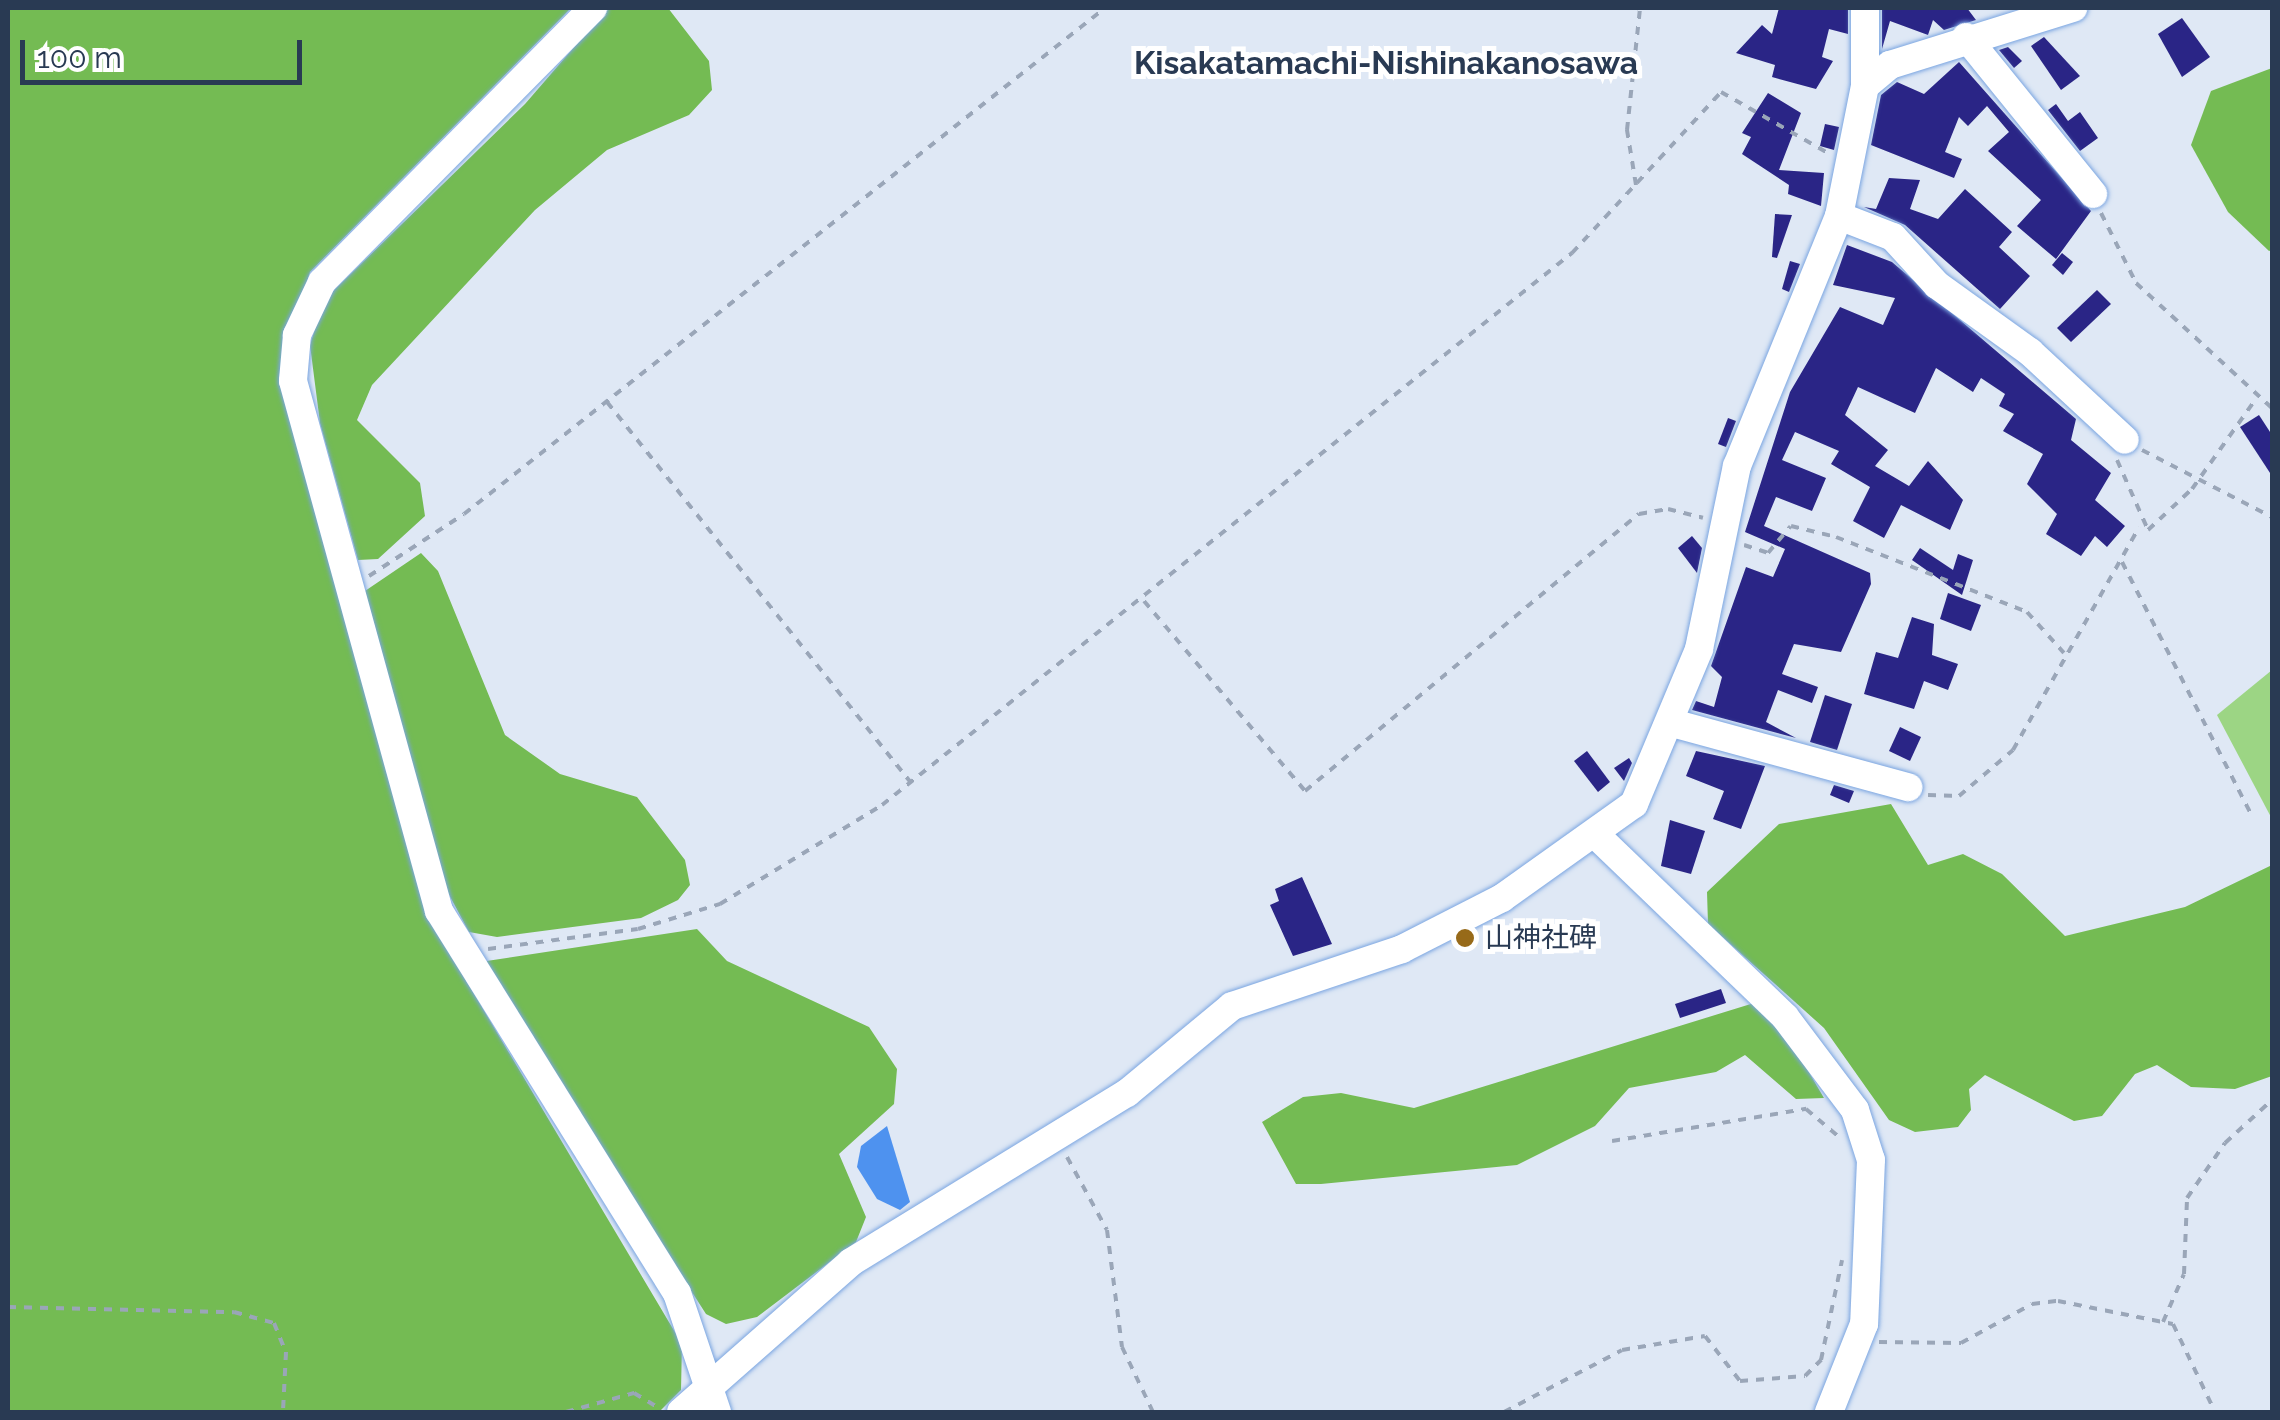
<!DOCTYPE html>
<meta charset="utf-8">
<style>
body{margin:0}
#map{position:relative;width:2280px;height:1420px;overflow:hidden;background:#dfe8f5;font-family:Raleway,"Noto Sans JP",sans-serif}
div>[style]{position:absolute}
.green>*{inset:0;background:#9cd584}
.forest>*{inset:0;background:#74bb53}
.water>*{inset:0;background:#4e92ef}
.building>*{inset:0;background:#2a2586}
.path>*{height:4px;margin-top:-2px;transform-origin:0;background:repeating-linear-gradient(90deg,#9aa6b8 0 8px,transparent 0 16px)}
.roads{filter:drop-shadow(0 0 2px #7aa5e1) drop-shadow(0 0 2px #7aa5e1)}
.minor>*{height:28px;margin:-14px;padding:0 14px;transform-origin:14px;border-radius:14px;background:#fff}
.dots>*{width:28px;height:28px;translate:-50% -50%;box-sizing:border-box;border:5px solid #fff;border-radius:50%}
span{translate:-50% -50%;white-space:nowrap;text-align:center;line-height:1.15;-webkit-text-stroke:10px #fff;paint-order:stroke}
.poi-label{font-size:28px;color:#293a53}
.left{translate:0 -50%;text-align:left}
.quarter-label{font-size:32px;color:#293a53;font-weight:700}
.frame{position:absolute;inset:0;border:10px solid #293a53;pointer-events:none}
.scale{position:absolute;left:20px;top:40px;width:282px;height:45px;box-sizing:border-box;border:5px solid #293a53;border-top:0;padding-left:12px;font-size:30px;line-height:35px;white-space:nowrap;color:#293a53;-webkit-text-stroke:8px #fff;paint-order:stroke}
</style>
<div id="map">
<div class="green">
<div style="clip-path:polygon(2272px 670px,2272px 819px,2217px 715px)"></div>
</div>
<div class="forest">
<div style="clip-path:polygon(8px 8px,571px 8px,310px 272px,279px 376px,426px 913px,682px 1344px,681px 1390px,659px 1412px,8px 1412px)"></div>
<div style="clip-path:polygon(608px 8px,668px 8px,709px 61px,712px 90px,689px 115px,607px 150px,535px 210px,372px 385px,357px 420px,420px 483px,425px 516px,378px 559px,358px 560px,320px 423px,310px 345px,324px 300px,525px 104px)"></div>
<div style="clip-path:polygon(2272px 68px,2272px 250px,2269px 251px,2228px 212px,2191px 145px,2211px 91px)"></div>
<div style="clip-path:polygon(421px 553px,438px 571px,505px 735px,560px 774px,637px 797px,685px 860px,690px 885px,678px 900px,641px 918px,497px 937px,469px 932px,446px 889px,365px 591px)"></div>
<div style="clip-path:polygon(1891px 804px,1928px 865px,1963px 854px,2002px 874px,2065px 936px,2185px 907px,2272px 865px,2272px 1076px,2235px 1089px,2191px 1087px,2157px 1065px,2135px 1074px,2102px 1116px,2074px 1121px,1985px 1075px,1969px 1089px,1971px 1110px,1958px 1127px,1915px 1132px,1889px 1120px,1824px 1028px,1708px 924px,1707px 892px,1779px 824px)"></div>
<div style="clip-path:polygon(697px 929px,727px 961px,869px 1027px,897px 1069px,894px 1104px,839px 1154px,866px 1217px,856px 1242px,757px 1317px,726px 1324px,706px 1314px,480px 962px)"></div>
<div style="clip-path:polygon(1754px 1003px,1783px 1028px,1824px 1098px,1796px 1099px,1745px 1055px,1716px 1072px,1629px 1088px,1595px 1126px,1517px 1165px,1321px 1184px,1296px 1184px,1262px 1122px,1303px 1097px,1341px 1093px,1414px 1108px)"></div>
</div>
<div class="water">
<div style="clip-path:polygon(887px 1126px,910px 1202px,900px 1210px,877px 1199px,857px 1167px,861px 1146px)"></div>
</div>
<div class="building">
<div style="clip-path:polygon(1779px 8px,1848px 8px,1848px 34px,1829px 29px,1822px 57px,1833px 61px,1816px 89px,1772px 77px,1775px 65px,1736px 53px,1762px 25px,1772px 34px)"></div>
<div style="clip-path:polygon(1882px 8px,1967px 8px,1976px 20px,1944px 30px,1933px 20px,1928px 35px,1890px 21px,1882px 49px)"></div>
<div style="clip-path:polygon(2182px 18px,2210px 57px,2182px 77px,2158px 34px)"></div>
<div style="clip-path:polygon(2044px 37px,2080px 76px,2061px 90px,2031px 46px)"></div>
<div style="clip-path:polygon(2008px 47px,2022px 61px,2014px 68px,1999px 50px)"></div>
<div style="clip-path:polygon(1959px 62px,2091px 211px,2056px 259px,2017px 226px,2041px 200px,1988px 151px,2009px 132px,1987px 106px,1968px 126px,1959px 117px,1945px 152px,1962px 159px,1954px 178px,1871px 145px,1881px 95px,1897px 82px,1924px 94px)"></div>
<div style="clip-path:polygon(1768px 93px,1801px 113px,1779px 170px,1824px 173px,1821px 206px,1788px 194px,1789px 185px,1742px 154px,1751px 137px,1742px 133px)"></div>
<div style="clip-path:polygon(2056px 104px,2068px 121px,2080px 112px,2098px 138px,2080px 151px,2048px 110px)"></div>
<div style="clip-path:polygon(1825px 124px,1839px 127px,1834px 150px,1820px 146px)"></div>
<div style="clip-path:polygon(1889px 178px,1920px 180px,1910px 209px,1938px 219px,1965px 189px,2012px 232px,1999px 247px,2030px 276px,2000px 309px,1905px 225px,1864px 207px,1876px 209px)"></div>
<div style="clip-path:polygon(1775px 214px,1792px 215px,1777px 258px,1772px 257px)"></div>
<div style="clip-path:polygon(1847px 245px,1892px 262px,2076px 419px,2071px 440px,2111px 473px,2095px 500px,2125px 526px,2107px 547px,2095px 536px,2081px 556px,2046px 534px,2057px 514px,2027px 484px,2043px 454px,2003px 431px,2014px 414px,1999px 406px,2005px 394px,1981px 378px,1973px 392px,1936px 368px,1915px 413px,1858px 387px,1845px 415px,1888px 450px,1875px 466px,1909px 486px,1928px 461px,1963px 500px,1950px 530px,1901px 505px,1884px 538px,1853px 521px,1870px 487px,1831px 464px,1839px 451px,1795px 432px,1782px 460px,1826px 478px,1812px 511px,1776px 497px,1764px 526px,1870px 573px,1871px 584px,1841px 652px,1794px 644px,1782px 674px,1818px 687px,1812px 703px,1778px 690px,1766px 722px,1796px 738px,1692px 710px,1696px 701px,1714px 707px,1722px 677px,1711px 666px,1746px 567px,1773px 577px,1785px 549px,1745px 532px,1790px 392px,1840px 307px,1883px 325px,1895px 298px,1833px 285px)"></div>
<div style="clip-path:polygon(2062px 253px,2073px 262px,2063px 275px,2052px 265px)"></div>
<div style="clip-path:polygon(1790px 261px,1800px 264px,1789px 292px,1782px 289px)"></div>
<div style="clip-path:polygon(2097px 290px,2111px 304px,2071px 342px,2057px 328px)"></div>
<div style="clip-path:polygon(2259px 415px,2272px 435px,2272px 476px,2240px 427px)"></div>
<div style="clip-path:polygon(1728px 418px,1736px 421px,1726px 447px,1718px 444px)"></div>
<div style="clip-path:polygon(1692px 536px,1702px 548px,1697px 573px,1678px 548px)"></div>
<div style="clip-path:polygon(1920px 548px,1953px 570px,1958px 554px,1973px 560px,1962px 595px,1912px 560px)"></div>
<div style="clip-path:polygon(1948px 593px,1981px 605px,1971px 631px,1940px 619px)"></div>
<div style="clip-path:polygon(1912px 617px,1934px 624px,1932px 655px,1958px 664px,1948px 690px,1924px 681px,1914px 709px,1864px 694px,1876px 652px,1898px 658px)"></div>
<div style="clip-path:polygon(1825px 695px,1852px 704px,1837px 750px,1810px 742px)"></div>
<div style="clip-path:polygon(1900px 727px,1921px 737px,1910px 761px,1889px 751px)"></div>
<div style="clip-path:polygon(1587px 751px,1610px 782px,1598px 792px,1574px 761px)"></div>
<div style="clip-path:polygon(1696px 751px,1765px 766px,1741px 829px,1713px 819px,1724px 791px,1686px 776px)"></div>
<div style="clip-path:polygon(1629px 758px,1632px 763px,1624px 781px,1614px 768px)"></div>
<div style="clip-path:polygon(1834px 785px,1854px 791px,1849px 803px,1830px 795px)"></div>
<div style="clip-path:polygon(1670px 820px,1705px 831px,1691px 874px,1661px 866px)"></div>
<div style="clip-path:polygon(1302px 877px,1332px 944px,1293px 956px,1270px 905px,1279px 901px,1275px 889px)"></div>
<div style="clip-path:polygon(1721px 989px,1726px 1003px,1680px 1018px,1675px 1004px)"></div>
</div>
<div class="path">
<div style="left:1636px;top:185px;width:56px;rotate:-99.3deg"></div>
<div style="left:1627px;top:130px;width:123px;rotate:-83.9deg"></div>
<div style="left:2101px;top:213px;width:78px;rotate:63.4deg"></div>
<div style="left:2136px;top:283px;width:185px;rotate:42.6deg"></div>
<div style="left:607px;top:402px;width:487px;rotate:51.4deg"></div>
<div style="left:2142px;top:450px;width:146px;rotate:27.3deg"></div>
<div style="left:2117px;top:460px;width:77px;rotate:66.1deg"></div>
<div style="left:2148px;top:530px;width:60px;rotate:-43deg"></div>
<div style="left:2192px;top:489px;width:109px;rotate:-54.7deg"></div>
<div style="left:1744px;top:545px;width:25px;rotate:18deg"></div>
<div style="left:1768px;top:553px;width:35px;rotate:-50deg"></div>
<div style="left:1791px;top:526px;width:46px;rotate:13.7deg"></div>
<div style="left:1836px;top:537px;width:205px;rotate:21.4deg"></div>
<div style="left:2027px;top:612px;width:55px;rotate:47.9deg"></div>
<div style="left:2122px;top:562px;width:281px;rotate:62.9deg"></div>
<div style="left:369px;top:576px;width:113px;rotate:-33.1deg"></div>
<div style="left:464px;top:514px;width:817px;rotate:-38.29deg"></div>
<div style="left:1144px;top:601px;width:249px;rotate:49.7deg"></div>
<div style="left:1305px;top:791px;width:434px;rotate:-39.7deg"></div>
<div style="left:1639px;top:514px;width:29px;rotate:-10deg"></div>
<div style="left:1668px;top:509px;width:36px;rotate:14deg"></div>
<div style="left:1928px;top:795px;width:31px;rotate:2deg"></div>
<div style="left:1959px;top:796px;width:71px;rotate:-40.4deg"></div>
<div style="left:2013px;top:750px;width:256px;rotate:-60.5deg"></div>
<div style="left:488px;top:949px;width:151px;rotate:-7.6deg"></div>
<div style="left:638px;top:929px;width:86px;rotate:-17deg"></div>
<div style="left:720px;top:904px;width:190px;rotate:-31.4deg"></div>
<div style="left:882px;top:805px;width:884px;rotate:-38.66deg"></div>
<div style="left:1572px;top:253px;width:219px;rotate:-47.2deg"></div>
<div style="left:1721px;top:92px;width:123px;rotate:29.7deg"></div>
<div style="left:1612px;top:1141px;width:197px;rotate:-9.4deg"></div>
<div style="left:1806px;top:1109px;width:43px;rotate:40.3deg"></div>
<div style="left:1067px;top:1157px;width:83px;rotate:61.3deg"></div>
<div style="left:1107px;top:1230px;width:118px;rotate:82.7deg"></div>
<div style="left:1122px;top:1347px;width:72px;rotate:64.5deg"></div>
<div style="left:8px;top:1307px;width:226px;rotate:1.3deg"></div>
<div style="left:234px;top:1312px;width:41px;rotate:15.4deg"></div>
<div style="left:274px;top:1323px;width:31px;rotate:68deg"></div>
<div style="left:286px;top:1352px;width:60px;rotate:92.9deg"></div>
<div style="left:2163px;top:1322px;width:52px;rotate:-66.4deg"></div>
<div style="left:2184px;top:1274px;width:76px;rotate:-87.7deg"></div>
<div style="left:2187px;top:1198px;width:67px;rotate:-55.4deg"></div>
<div style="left:2225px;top:1143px;width:64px;rotate:-42.5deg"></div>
<div style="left:1879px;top:1342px;width:82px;rotate:0.7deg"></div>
<div style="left:1961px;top:1343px;width:81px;rotate:-28.8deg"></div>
<div style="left:2032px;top:1304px;width:26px;rotate:-7deg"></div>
<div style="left:2058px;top:1301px;width:117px;rotate:11.3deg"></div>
<div style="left:2173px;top:1324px;width:98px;rotate:64.5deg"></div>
<div style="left:566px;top:1412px;width:71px;rotate:-15.6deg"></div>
<div style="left:634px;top:1393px;width:29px;rotate:31deg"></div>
<div style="left:1504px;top:1412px;width:133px;rotate:-27.7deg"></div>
<div style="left:1622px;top:1350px;width:84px;rotate:-9.6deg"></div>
<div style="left:1705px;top:1336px;width:57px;rotate:52.1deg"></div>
<div style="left:1740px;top:1381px;width:65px;rotate:-4.4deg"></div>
<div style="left:1805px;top:1376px;width:23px;rotate:-45deg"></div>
<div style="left:1821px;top:1360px;width:102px;rotate:-78.1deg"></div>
</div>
<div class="roads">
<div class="minor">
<div style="left:593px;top:8px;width:385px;rotate:134.7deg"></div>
<div style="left:322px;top:282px;width:59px;rotate:115.3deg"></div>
<div style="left:297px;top:335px;width:46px;rotate:95deg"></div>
<div style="left:293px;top:381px;width:550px;rotate:74.6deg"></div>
<div style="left:439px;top:911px;width:450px;rotate:58.1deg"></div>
<div style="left:677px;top:1293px;width:126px;rotate:71.4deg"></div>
<div style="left:1865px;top:8px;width:78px;rotate:90deg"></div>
<div style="left:1966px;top:37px;width:202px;rotate:51deg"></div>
<div style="left:1839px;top:216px;width:58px;rotate:21.3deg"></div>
<div style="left:1893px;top:237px;width:65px;rotate:47.5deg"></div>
<div style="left:1937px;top:285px;width:115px;rotate:35.8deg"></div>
<div style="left:2030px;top:352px;width:129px;rotate:42.8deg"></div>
<div style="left:1672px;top:723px;width:245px;rotate:15.2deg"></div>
<div style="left:1596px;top:835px;width:262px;rotate:43.9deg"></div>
<div style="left:1785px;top:1017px;width:116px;rotate:53deg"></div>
<div style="left:1855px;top:1110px;width:52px;rotate:72.3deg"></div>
<div style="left:1871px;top:1160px;width:164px;rotate:92.4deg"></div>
<div style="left:1864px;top:1324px;width:95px;rotate:111.7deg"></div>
<div style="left:681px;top:1412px;width:227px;rotate:-41.4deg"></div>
<div style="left:851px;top:1262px;width:324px;rotate:-31.5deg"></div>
<div style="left:1127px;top:1093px;width:136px;rotate:-39.6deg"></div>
<div style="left:1232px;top:1006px;width:179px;rotate:-18.5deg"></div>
<div style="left:1402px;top:949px;width:112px;rotate:-27deg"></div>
<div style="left:1502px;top:898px;width:162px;rotate:-35.5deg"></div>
<div style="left:1634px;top:804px;width:168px;rotate:-67.2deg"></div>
<div style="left:1699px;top:649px;width:187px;rotate:-78.3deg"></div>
<div style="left:1737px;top:466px;width:270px;rotate:-67.8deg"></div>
<div style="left:1839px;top:216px;width:133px;rotate:-78.7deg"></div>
<div style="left:1865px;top:86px;width:33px;rotate:-40deg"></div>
<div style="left:1890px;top:65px;width:192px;rotate:-17.3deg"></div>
</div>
</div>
<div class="dots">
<div style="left:1465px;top:938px;background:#976a19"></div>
</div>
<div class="poi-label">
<span class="left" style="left:1485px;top:938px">山神社碑</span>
</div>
<div class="quarter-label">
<span style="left:1386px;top:63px">Kisakatamachi-Nishinakanosawa</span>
</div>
<div class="frame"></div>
<div class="scale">100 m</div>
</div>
